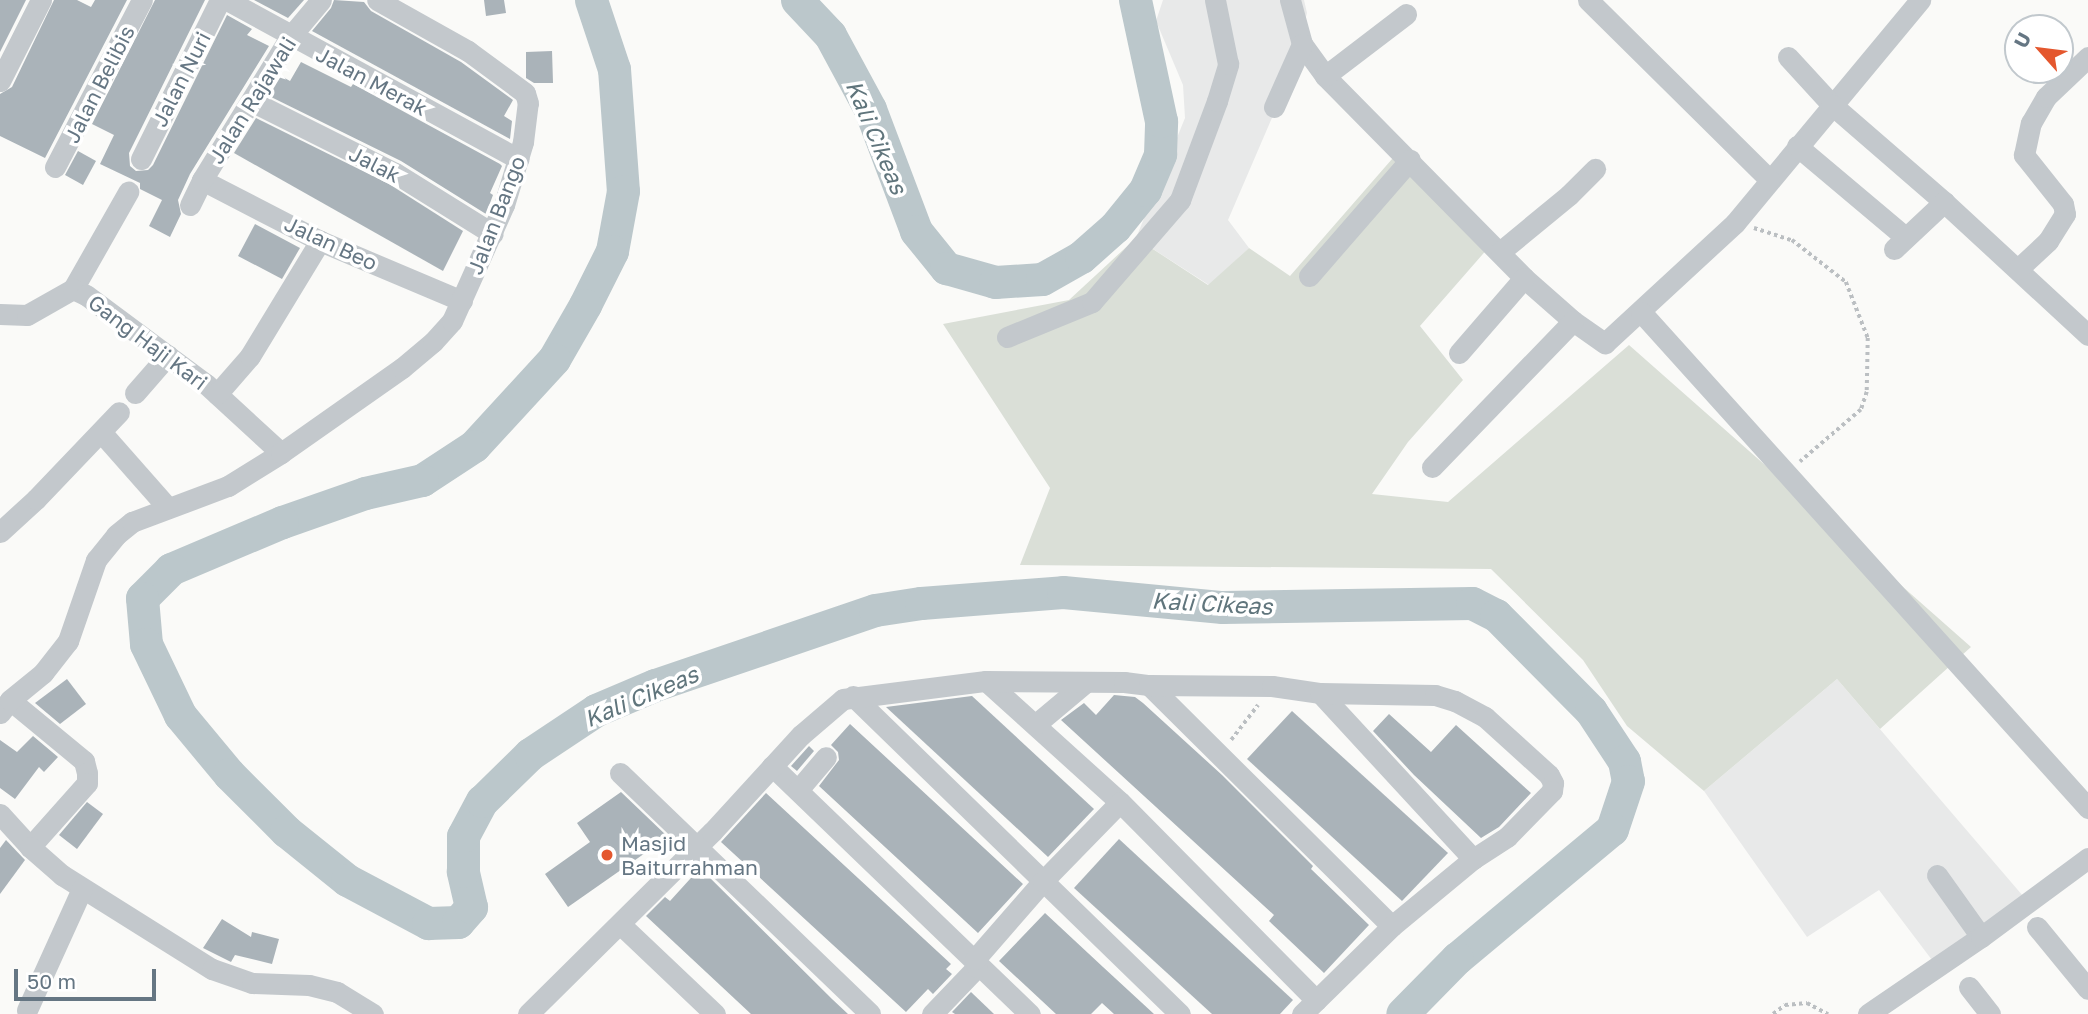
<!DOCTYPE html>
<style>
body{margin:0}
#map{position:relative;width:2088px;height:1014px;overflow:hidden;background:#fafaf8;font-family:"Golos Text",sans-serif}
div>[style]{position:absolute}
.built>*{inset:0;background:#e8e9e9}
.green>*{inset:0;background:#dadfd7}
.river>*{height:33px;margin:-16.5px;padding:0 16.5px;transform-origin:16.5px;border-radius:16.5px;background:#bbc7cb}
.building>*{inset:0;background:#aab3b9}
.path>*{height:3.5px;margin-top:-1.75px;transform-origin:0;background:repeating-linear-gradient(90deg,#bbbfc2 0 3.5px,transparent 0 7px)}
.minor>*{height:21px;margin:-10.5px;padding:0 10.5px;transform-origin:10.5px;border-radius:10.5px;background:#c3c8cc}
.dots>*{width:19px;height:19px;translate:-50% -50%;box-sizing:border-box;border:4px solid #fff;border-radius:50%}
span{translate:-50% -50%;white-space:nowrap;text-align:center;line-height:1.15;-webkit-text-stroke:7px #fff;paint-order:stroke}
.street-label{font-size:21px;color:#657683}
.poi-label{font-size:21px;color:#657683}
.left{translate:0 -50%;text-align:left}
.water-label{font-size:23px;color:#60757c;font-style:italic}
.north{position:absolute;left:2004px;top:14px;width:70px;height:70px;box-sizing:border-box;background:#fff;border:2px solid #c1c8cd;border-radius:50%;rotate:298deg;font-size:19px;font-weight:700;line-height:28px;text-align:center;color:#657683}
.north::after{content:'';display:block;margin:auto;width:24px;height:32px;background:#e4572e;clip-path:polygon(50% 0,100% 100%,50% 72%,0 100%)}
.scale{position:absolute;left:14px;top:969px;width:142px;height:32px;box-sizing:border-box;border:4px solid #657683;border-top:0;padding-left:9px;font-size:21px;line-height:24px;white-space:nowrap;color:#657683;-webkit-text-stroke:5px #fff;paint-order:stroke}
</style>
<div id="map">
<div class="built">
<div style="clip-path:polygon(1163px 0,1304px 0,1307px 13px,1290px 76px,1228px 220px,1249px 248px,1209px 285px,1136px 238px,1185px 118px,1183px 85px,1156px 21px)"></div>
<div style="clip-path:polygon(1837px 679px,2029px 903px,1935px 964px,1879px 890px,1807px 937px,1704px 791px)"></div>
</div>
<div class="green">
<div style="clip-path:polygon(1399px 151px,1489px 247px,1420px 326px,1463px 380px,1408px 442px,1372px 494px,1448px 502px,1629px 345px,1971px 647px,1880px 729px,1837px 679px,1704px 791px,1627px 726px,1583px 660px,1491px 569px,1020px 565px,1050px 488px,943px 324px,1069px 300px,1136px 238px,1208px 285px,1249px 248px,1290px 276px)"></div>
</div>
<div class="river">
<div style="left:591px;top:0;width:73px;rotate:71.6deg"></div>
<div style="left:614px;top:69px;width:122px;rotate:85.8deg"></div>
<div style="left:623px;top:191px;width:61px;rotate:100.4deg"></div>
<div style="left:612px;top:251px;width:60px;rotate:116.6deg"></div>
<div style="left:585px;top:305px;width:62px;rotate:119.9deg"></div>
<div style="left:554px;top:359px;width:118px;rotate:132.6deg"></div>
<div style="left:474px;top:446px;width:62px;rotate:146.8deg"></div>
<div style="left:422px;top:480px;width:58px;rotate:167.2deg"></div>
<div style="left:365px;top:493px;width:88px;rotate:160.7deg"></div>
<div style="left:282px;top:522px;width:121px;rotate:157.1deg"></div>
<div style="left:171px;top:569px;width:41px;rotate:135deg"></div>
<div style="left:142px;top:598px;width:46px;rotate:85deg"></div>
<div style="left:146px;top:644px;width:79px;rotate:64.4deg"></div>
<div style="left:180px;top:715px;width:77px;rotate:50.3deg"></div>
<div style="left:229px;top:774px;width:81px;rotate:45deg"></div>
<div style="left:286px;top:831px;width:78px;rotate:38.8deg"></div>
<div style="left:347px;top:880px;width:92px;rotate:28deg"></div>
<div style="left:428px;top:923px;width:30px;rotate:-2deg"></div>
<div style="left:458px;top:922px;width:20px;rotate:-49deg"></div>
<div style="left:471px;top:907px;width:37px;rotate:-103deg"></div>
<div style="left:463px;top:871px;width:35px;rotate:-90deg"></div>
<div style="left:463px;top:836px;width:40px;rotate:-62deg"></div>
<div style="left:482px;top:801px;width:67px;rotate:-44.4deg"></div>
<div style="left:530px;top:754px;width:79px;rotate:-33.7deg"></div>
<div style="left:596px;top:710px;width:64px;rotate:-23deg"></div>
<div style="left:655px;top:685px;width:232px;rotate:-18.8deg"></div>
<div style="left:875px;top:610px;width:47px;rotate:-8.7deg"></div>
<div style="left:921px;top:603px;width:142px;rotate:-4.4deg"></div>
<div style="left:1063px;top:592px;width:160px;rotate:5.4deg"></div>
<div style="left:1222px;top:607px;width:250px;rotate:-0.9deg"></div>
<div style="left:1472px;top:603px;width:27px;rotate:27deg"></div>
<div style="left:1496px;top:615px;width:135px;rotate:45.3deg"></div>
<div style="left:1591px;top:711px;width:60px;rotate:56.6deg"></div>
<div style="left:1624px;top:761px;width:20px;rotate:79deg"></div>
<div style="left:1628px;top:781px;width:51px;rotate:108.4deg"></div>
<div style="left:1612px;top:829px;width:202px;rotate:140.2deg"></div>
<div style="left:1457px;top:958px;width:78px;rotate:134.5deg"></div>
<div style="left:797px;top:0;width:48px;rotate:46.7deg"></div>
<div style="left:830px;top:35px;width:84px;rotate:61.6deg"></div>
<div style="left:870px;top:109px;width:130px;rotate:69.3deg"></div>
<div style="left:916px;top:231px;width:48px;rotate:51deg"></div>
<div style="left:946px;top:268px;width:51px;rotate:15.9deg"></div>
<div style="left:995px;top:282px;width:47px;rotate:-3.7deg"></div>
<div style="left:1042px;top:279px;width:45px;rotate:-29.4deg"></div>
<div style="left:1081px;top:257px;width:45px;rotate:-41.4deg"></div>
<div style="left:1115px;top:227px;width:48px;rotate:-51deg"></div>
<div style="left:1145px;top:190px;width:39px;rotate:-67deg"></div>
<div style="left:1160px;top:154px;width:33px;rotate:-88deg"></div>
<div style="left:1161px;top:121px;width:124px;rotate:-102.1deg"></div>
</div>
<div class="building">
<div style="clip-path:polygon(0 0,26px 0,0 52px)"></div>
<div style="clip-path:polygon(54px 0,77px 0,91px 7px,95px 0,127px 0,45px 158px,0 136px,0 94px,12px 87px)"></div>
<div style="clip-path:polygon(155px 0,205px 0,129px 153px,130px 166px,136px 171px,148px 170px,153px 165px,227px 15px,252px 29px,247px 35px,269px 46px,190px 174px,178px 200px,181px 214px,170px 237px,149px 226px,162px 200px,140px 189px,140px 183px,100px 164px,114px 135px,92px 124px)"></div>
<div style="clip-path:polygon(254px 0,304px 0,288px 18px)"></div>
<div style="clip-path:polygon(334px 0,364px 2px,371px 11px,461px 62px,513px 100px,504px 116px,512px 121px,510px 139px,312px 31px,331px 8px)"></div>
<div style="clip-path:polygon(484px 0,504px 0,506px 13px,486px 16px)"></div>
<div style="clip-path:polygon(552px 51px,553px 83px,534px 83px,526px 78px,526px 52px)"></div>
<div style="clip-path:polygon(301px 62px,351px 87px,353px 84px,500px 164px,502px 166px,490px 193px,493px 195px,486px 214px,401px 161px,269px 96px,281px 76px,290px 81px)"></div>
<div style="clip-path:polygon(256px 118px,389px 184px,463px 231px,443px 271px,234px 153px)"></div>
<div style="clip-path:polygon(78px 151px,96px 161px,83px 185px,65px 175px)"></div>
<div style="clip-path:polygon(255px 224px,300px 248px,282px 279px,238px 256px)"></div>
<div style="clip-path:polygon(67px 679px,86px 704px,60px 724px,35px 703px)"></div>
<div style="clip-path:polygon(1114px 695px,1135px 697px,1143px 703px,1222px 775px,1313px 866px,1311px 869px,1369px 925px,1324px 973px,1269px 921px,1274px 915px,1061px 720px,1084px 703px,1096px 715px)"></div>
<div style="clip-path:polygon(972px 696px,1094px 809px,1048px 857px,886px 707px)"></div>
<div style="clip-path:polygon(1292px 711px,1448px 853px,1402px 901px,1247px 759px)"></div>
<div style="clip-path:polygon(1389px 714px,1431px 752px,1456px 725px,1531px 793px,1499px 827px,1481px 838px,1414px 775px,1373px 731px)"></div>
<div style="clip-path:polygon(850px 724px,1023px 884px,978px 933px,819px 786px,839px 760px,838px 752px,831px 745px)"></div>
<div style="clip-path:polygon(33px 736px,58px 757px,44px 772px,39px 767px,15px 799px,0 788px,0 740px,17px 752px)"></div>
<div style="clip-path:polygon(809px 746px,814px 751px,797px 771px,791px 766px)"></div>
<div style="clip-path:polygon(621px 792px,668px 837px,568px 907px,545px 874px,590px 842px,577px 823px)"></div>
<div style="clip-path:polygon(766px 793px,951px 964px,946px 969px,952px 974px,933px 994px,928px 989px,906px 1012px,721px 842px)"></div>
<div style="clip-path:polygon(87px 802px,103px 814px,77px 849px,59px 835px)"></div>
<div style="clip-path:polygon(1119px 839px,1293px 1000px,1280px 1014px,1212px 1014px,1074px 888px)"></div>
<div style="clip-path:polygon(6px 840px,25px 860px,0 894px,0 848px)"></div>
<div style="clip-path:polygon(700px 868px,832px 999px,848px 1014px,751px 1014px,646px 916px,665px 897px,670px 901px)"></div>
<div style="clip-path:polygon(1045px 913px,1103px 967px,1154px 1014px,1114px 1014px,1102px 1003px,1091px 1014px,1056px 1014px,999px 961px)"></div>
<div style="clip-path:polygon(222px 919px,251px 937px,252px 932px,279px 939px,272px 964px,235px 955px,231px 962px,203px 948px)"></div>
<div style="clip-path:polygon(971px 992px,994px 1014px,955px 1014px,952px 1012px)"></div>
</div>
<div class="path">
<div style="left:1754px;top:228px;width:40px;rotate:18deg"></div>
<div style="left:1792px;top:240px;width:68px;rotate:37.9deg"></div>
<div style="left:1846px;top:282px;width:60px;rotate:68.6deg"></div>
<div style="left:1868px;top:338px;width:54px;rotate:91.1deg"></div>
<div style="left:1867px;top:392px;width:19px;rotate:108deg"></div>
<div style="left:1861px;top:410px;width:80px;rotate:139.6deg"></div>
<div style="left:1231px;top:740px;width:44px;rotate:-52.4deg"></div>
<div style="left:1773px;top:1014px;width:15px;rotate:-37deg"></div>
<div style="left:1785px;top:1005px;width:22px;rotate:-5deg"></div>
<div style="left:1807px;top:1003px;width:24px;rotate:28deg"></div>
</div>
<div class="minor">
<div style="left:227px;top:0;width:332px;rotate:28.6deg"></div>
<div style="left:1290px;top:0;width:46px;rotate:74.7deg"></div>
<div style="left:1302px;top:44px;width:39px;rotate:54deg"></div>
<div style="left:1325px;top:76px;width:284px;rotate:45.4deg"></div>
<div style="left:1524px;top:278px;width:65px;rotate:41.3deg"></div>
<div style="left:1573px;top:321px;width:39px;rotate:35deg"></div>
<div style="left:1605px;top:343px;width:177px;rotate:-42.7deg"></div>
<div style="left:1735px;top:223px;width:290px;rotate:-50.3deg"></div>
<div style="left:1588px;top:0;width:255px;rotate:44.7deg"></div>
<div style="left:1788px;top:57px;width:64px;rotate:47.5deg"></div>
<div style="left:1831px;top:104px;width:150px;rotate:40.9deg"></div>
<div style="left:1944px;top:202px;width:196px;rotate:42.7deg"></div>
<div style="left:1325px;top:76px;width:102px;rotate:-37.4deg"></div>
<div style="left:0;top:81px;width:91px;rotate:-63.2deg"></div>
<div style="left:253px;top:102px;width:159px;rotate:26.6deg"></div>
<div style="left:395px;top:173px;width:115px;rotate:31.9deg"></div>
<div style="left:1274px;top:107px;width:69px;rotate:-66deg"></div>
<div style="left:1797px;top:146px;width:141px;rotate:40.1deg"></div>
<div style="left:141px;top:159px;width:178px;rotate:-63.6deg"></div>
<div style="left:55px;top:167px;width:188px;rotate:-62.5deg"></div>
<div style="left:202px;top:180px;width:133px;rotate:27.3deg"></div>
<div style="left:320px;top:241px;width:154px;rotate:22.9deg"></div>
<div style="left:190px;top:205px;width:28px;rotate:-64deg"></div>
<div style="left:202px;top:180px;width:168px;rotate:-58.4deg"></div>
<div style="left:290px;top:37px;width:48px;rotate:-50deg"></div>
<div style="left:1894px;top:249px;width:69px;rotate:-43.2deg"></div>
<div style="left:1501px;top:251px;width:88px;rotate:-39.5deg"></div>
<div style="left:1569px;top:195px;width:37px;rotate:-45deg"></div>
<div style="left:2018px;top:269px;width:41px;rotate:-43deg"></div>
<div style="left:2048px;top:241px;width:32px;rotate:-58deg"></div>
<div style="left:2065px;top:214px;width:10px;rotate:-101deg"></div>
<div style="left:2063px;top:204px;width:63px;rotate:-128.5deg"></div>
<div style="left:2024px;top:155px;width:33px;rotate:-78deg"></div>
<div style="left:2031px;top:123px;width:30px;rotate:-60deg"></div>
<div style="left:2046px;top:97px;width:58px;rotate:-43.6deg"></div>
<div style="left:1309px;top:276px;width:154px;rotate:-49deg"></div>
<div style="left:73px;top:289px;width:112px;rotate:-60.4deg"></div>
<div style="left:1641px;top:312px;width:668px;rotate:47.97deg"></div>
<div style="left:0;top:314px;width:27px;rotate:2deg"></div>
<div style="left:27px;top:315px;width:53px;rotate:-29.5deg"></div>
<div style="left:73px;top:289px;width:14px;rotate:25deg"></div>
<div style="left:86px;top:295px;width:149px;rotate:36.6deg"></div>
<div style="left:206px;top:384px;width:102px;rotate:42.6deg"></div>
<div style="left:1007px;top:337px;width:92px;rotate:-22.4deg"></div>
<div style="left:1092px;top:302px;width:135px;rotate:-49.2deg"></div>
<div style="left:1180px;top:200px;width:106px;rotate:-69.5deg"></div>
<div style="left:1217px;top:101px;width:39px;rotate:-73deg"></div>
<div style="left:1228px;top:64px;width:65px;rotate:-101.5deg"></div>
<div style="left:1459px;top:353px;width:99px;rotate:-49.1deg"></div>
<div style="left:135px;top:393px;width:50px;rotate:-49deg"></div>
<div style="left:217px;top:394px;width:50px;rotate:-49deg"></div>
<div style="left:250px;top:356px;width:135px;rotate:-58.7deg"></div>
<div style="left:101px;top:432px;width:101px;rotate:48.6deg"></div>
<div style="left:1432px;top:467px;width:203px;rotate:-46deg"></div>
<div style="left:0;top:532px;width:49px;rotate:-42.5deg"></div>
<div style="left:36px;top:499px;width:120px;rotate:-46.3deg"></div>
<div style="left:986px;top:681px;width:181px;rotate:42.1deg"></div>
<div style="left:1120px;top:802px;width:279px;rotate:45.3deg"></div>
<div style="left:1149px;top:685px;width:342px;rotate:44.8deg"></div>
<div style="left:1320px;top:693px;width:226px;rotate:47.3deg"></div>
<div style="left:853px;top:696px;width:456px;rotate:44.2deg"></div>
<div style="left:10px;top:700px;width:96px;rotate:39.5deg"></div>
<div style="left:84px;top:761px;width:12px;rotate:76deg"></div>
<div style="left:87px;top:773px;width:10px;rotate:90deg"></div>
<div style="left:87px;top:783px;width:86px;rotate:131.7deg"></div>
<div style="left:0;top:713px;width:16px;rotate:-52deg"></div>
<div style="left:10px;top:700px;width:43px;rotate:-39.3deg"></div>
<div style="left:43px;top:673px;width:41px;rotate:-52deg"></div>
<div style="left:68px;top:641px;width:86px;rotate:-70.9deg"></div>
<div style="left:96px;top:560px;width:32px;rotate:-51deg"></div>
<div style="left:116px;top:535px;width:21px;rotate:-39deg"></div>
<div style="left:132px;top:522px;width:103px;rotate:-20.6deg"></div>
<div style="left:228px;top:486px;width:62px;rotate:-31.9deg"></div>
<div style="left:281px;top:453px;width:148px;rotate:-35.1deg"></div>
<div style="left:402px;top:368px;width:40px;rotate:-40deg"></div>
<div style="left:433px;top:342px;width:28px;rotate:-48deg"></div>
<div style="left:452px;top:321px;width:127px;rotate:-65.9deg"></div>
<div style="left:504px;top:205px;width:66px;rotate:-73.2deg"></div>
<div style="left:523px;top:142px;width:39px;rotate:-83deg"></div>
<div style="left:528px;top:103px;width:10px;rotate:-107deg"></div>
<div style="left:525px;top:93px;width:71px;rotate:-143.6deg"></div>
<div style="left:468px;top:51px;width:104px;rotate:-150.7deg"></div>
<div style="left:1036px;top:724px;width:65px;rotate:-40deg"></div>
<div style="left:772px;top:766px;width:358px;rotate:43.9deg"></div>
<div style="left:620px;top:773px;width:347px;rotate:43.9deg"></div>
<div style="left:798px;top:790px;width:43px;rotate:-49.7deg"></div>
<div style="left:0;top:814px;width:45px;rotate:47.7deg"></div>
<div style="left:30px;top:847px;width:43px;rotate:41.2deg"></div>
<div style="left:62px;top:875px;width:177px;rotate:32.1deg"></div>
<div style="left:212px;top:969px;width:42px;rotate:19.3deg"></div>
<div style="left:252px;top:983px;width:57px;rotate:2deg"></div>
<div style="left:309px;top:985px;width:29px;rotate:14deg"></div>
<div style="left:337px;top:992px;width:42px;rotate:31.4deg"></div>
<div style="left:1937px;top:875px;width:76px;rotate:54.6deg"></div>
<div style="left:620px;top:924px;width:131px;rotate:43.5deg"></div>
<div style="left:2037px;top:927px;width:80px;rotate:50.6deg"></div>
<div style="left:1969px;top:987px;width:34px;rotate:52deg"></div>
<div style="left:27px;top:1010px;width:133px;rotate:-65.6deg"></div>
<div style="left:528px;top:1014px;width:259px;rotate:-44.7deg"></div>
<div style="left:712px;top:832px;width:132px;rotate:-47.5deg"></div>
<div style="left:801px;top:735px;width:55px;rotate:-40.6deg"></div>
<div style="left:843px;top:699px;width:144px;rotate:-7.2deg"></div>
<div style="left:986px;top:681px;width:138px;rotate:0.4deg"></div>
<div style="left:1124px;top:682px;width:25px;rotate:7deg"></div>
<div style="left:1149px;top:685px;width:123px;rotate:0.5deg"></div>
<div style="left:1272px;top:686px;width:49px;rotate:8.3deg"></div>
<div style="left:1320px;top:693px;width:115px;rotate:1deg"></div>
<div style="left:1435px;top:695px;width:21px;rotate:17deg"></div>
<div style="left:1455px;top:701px;width:34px;rotate:28deg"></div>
<div style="left:1485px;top:717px;width:86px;rotate:42.2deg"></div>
<div style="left:1549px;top:775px;width:9px;rotate:63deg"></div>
<div style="left:1553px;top:783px;width:8px;rotate:97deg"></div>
<div style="left:1552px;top:791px;width:64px;rotate:134.4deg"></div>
<div style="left:1507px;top:837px;width:40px;rotate:147.1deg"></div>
<div style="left:1473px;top:859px;width:105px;rotate:140.4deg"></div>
<div style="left:1392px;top:926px;width:126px;rotate:135.6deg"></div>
<div style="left:932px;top:1014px;width:65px;rotate:-46.2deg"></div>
<div style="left:977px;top:967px;width:8px;rotate:-104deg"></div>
<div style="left:975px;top:959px;width:103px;rotate:-48.9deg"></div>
<div style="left:1043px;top:881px;width:110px;rotate:-45.7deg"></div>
<div style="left:1868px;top:1014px;width:137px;rotate:-34.3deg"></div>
<div style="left:1981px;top:937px;width:133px;rotate:-36.4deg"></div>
</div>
<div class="dots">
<div style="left:607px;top:855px;background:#e4572e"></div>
</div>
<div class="street-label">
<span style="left:181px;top:79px;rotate:-63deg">Jalan Nuri</span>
<span style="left:372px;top:81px;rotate:28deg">Jalan Merak</span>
<span style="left:99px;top:84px;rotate:-63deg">Jalan Belibis</span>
<span style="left:252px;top:100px;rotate:-58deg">Jalan Rajawali</span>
<span style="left:375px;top:164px;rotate:27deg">Jalak</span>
<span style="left:496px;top:215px;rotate:-69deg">Jalan Bango</span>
<span style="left:331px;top:243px;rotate:25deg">Jalan Beo</span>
<span style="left:148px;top:342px;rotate:37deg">Gang Haji Kari</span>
</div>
<div class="poi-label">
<span class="left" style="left:621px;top:855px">Masjid<br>Baiturrahman</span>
</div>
<div class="water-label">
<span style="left:877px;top:137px;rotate:67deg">Kali Cikeas</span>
<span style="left:1212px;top:603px;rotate:3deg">Kali Cikeas</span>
<span style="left:641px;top:696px;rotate:-23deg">Kali Cikeas</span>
</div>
<div class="north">U</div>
<div class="scale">50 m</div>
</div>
